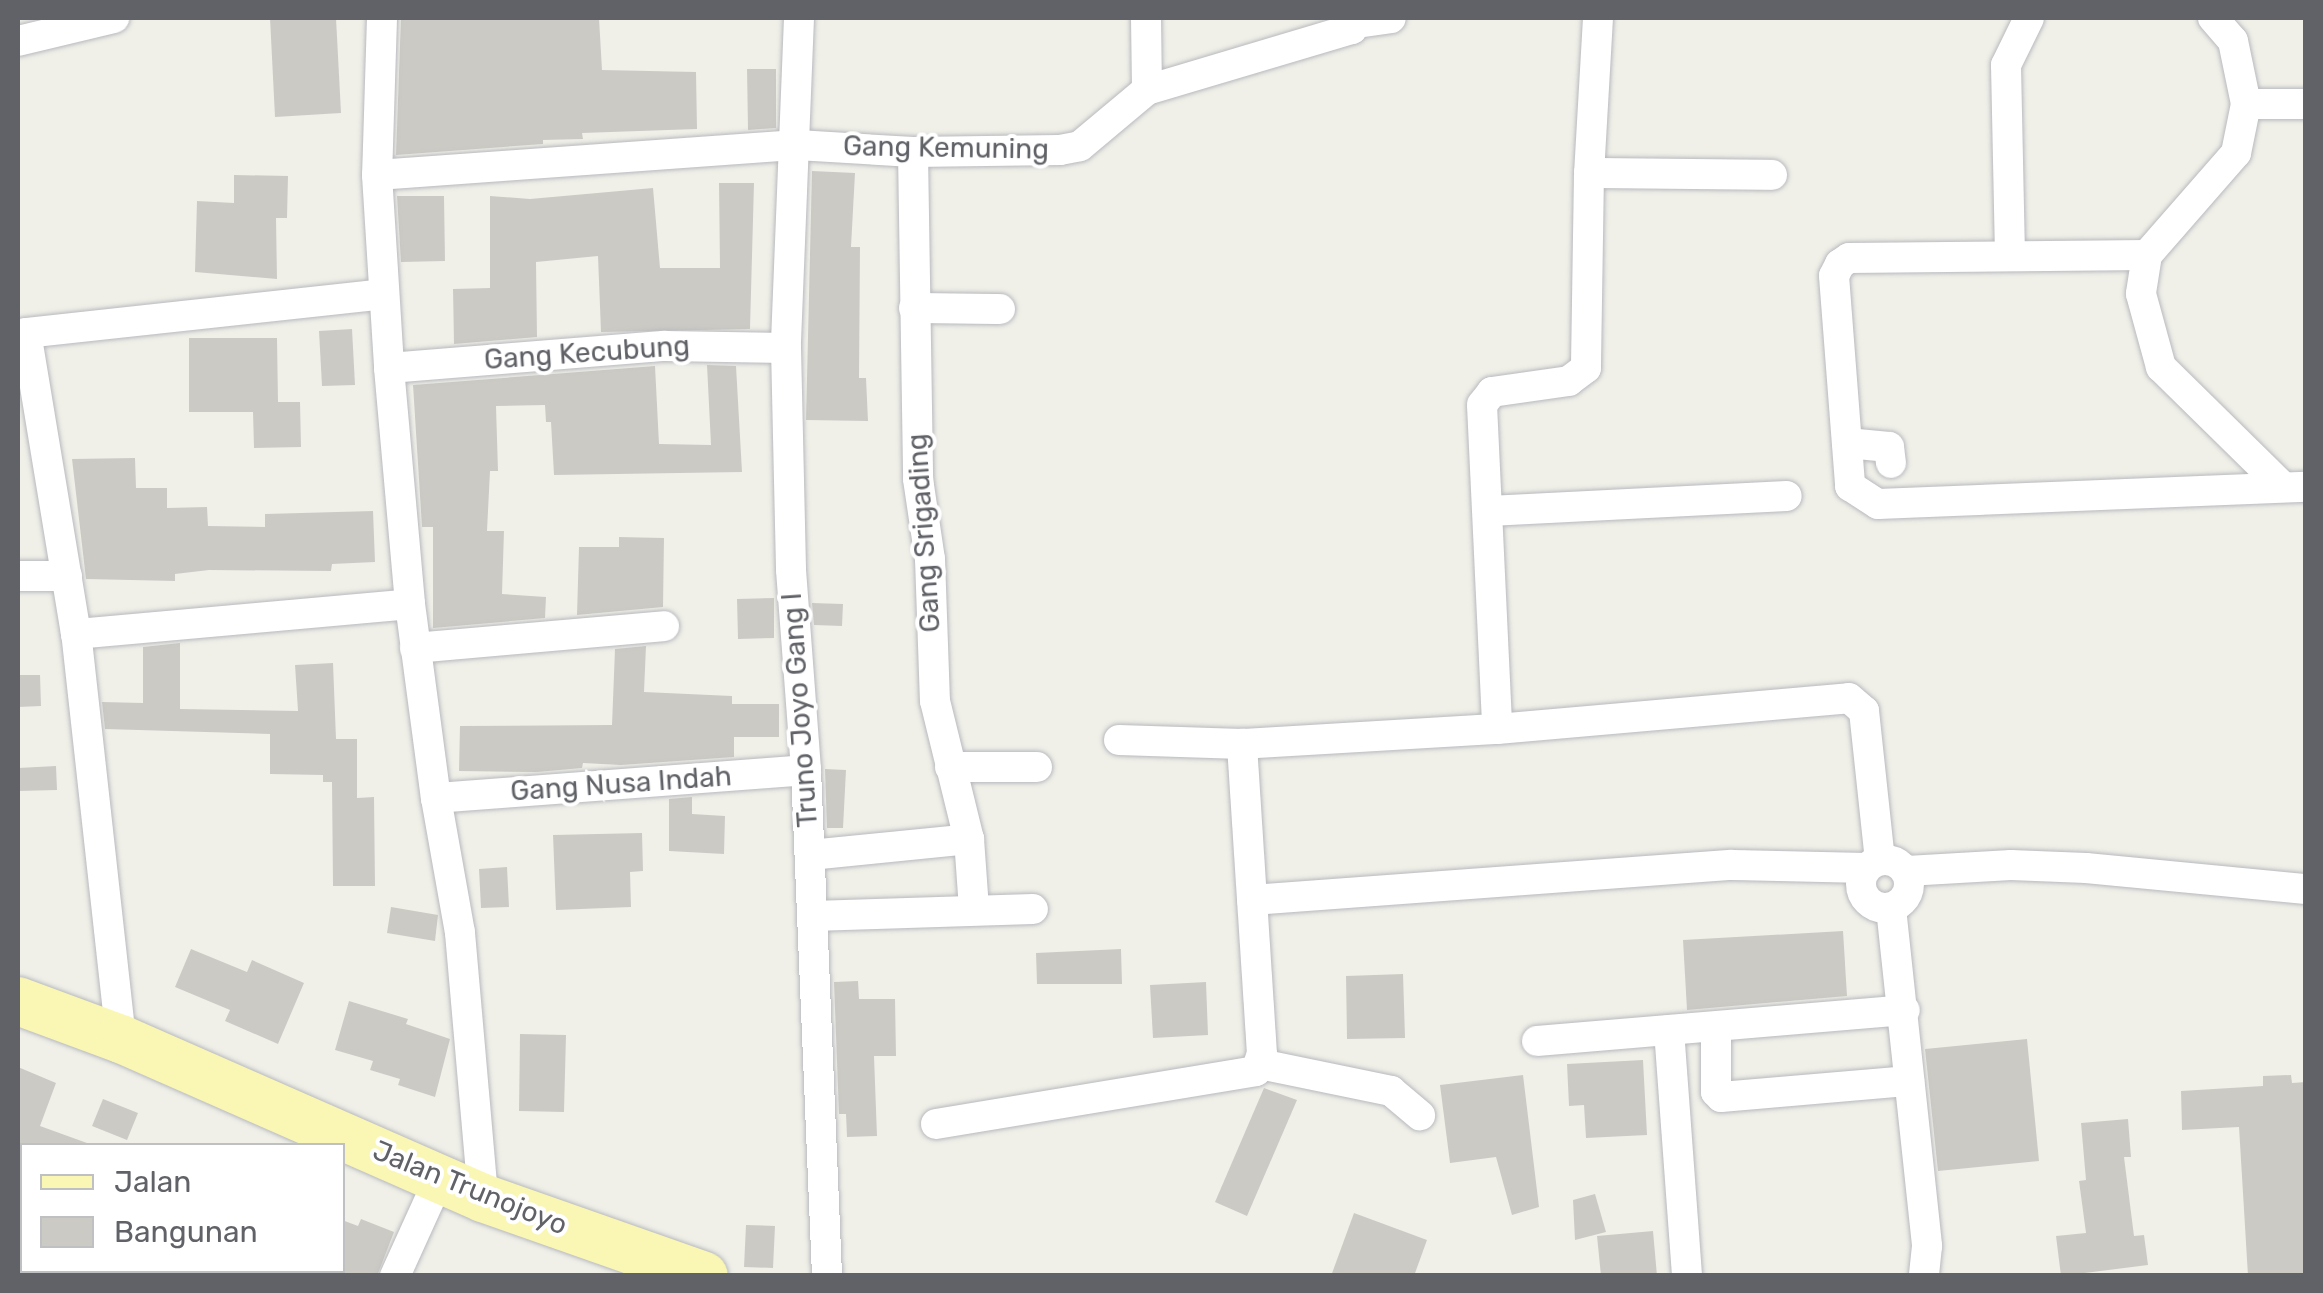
<!DOCTYPE html>
<style>
body{margin:0}
#map{position:relative;width:2323px;height:1293px;overflow:hidden;background:#f0f0e9;font-family:Rubik,sans-serif}
div>[style]{position:absolute}
.building>*{inset:0;background:#cccac5}
.roads{filter:drop-shadow(0 0 2px #b8b9be) drop-shadow(0 0 2px #b8b9be)}
.minor>*{height:30px;margin:-15px;padding:0 15px;transform-origin:15px;border-radius:15px;background:#fff}
.minor>.ring{margin:-15px;padding:0;box-sizing:content-box;background:none;border:30px solid #fff;border-radius:50%}
.primary>*{height:48px;margin:-24px;padding:0 24px;transform-origin:24px;border-radius:24px;background:#faf7b4}
span{translate:-50% -50%;white-space:nowrap;text-align:center;line-height:1.15;-webkit-text-stroke:8px #fff;paint-order:stroke}
.street-label{font-size:28px;color:#606267}
.frame{position:absolute;inset:0;border:20px solid #606267;pointer-events:none}
.legend{position:absolute;left:20px;top:1143px;width:325px;height:130px;box-sizing:border-box;background:#fff;border:2px solid #bfc0c2;margin:0;padding:12px 18px;list-style:none;font-size:30px;color:#606267}
.legend li{display:flex;align-items:center;gap:20px;height:50px}
.legend b{width:50px;border:2px solid #bfc0c2}
</style>
<div id="map">
<div class="building">
<div style="clip-path:polygon(270px 18px,336px 18px,341px 113px,275px 117px)"></div>
<div style="clip-path:polygon(401px 18px,599px 18px,602px 70px,696px 72px,697px 129px,582px 133px,583px 139px,543px 140px,543px 144px,396px 155px)"></div>
<div style="clip-path:polygon(747px 69px,776px 69px,776px 128px,748px 130px)"></div>
<div style="clip-path:polygon(812px 171px,855px 173px,851px 247px,860px 247px,859px 378px,866px 378px,868px 421px,806px 420px)"></div>
<div style="clip-path:polygon(234px 175px,288px 176px,287px 218px,276px 218px,277px 279px,195px 272px,197px 201px,234px 203px)"></div>
<div style="clip-path:polygon(719px 183px,754px 183px,750px 329px,601px 332px,598px 256px,536px 262px,537px 337px,454px 344px,453px 289px,490px 288px,490px 196px,530px 199px,653px 188px,660px 268px,720px 268px)"></div>
<div style="clip-path:polygon(397px 196px,444px 196px,445px 261px,401px 262px)"></div>
<div style="clip-path:polygon(352px 329px,355px 385px,322px 386px,319px 331px)"></div>
<div style="clip-path:polygon(189px 338px,277px 338px,278px 402px,300px 402px,301px 447px,254px 448px,253px 412px,189px 412px)"></div>
<div style="clip-path:polygon(707px 365px,736px 366px,742px 472px,554px 475px,551px 422px,546px 422px,545px 405px,496px 406px,498px 471px,490px 471px,487px 531px,504px 531px,502px 594px,546px 597px,545px 618px,433px 628px,433px 527px,422px 527px,413px 385px,655px 366px,659px 444px,711px 445px)"></div>
<div style="clip-path:polygon(135px 458px,136px 488px,167px 488px,167px 508px,207px 507px,208px 526px,265px 527px,265px 514px,373px 511px,375px 562px,332px 564px,331px 571px,209px 570px,175px 574px,175px 581px,86px 579px,72px 459px)"></div>
<div style="clip-path:polygon(619px 537px,664px 538px,663px 607px,577px 615px,579px 547px,619px 547px)"></div>
<div style="clip-path:polygon(774px 598px,774px 638px,738px 639px,737px 599px)"></div>
<div style="clip-path:polygon(812px 603px,843px 604px,842px 626px,814px 625px)"></div>
<div style="clip-path:polygon(180px 643px,180px 709px,298px 711px,295px 665px,333px 663px,336px 739px,357px 739px,357px 798px,374px 797px,375px 886px,333px 886px,332px 782px,323px 782px,323px 775px,270px 774px,270px 734px,105px 729px,102px 702px,143px 703px,143px 647px)"></div>
<div style="clip-path:polygon(646px 646px,644px 692px,732px 696px,732px 704px,779px 704px,779px 737px,734px 737px,734px 757px,621px 765px,583px 763px,582px 768px,537px 772px,459px 771px,460px 726px,612px 725px,615px 649px)"></div>
<div style="clip-path:polygon(18px 675px,40px 675px,41px 706px,18px 707px)"></div>
<div style="clip-path:polygon(56px 766px,57px 790px,18px 791px,18px 768px)"></div>
<div style="clip-path:polygon(825px 769px,846px 770px,843px 828px,827px 828px)"></div>
<div style="clip-path:polygon(692px 797px,692px 814px,725px 816px,724px 854px,669px 851px,669px 799px)"></div>
<div style="clip-path:polygon(642px 833px,643px 871px,630px 872px,631px 907px,556px 910px,553px 835px)"></div>
<div style="clip-path:polygon(507px 867px,509px 907px,481px 908px,479px 869px)"></div>
<div style="clip-path:polygon(391px 907px,438px 915px,435px 941px,387px 933px)"></div>
<div style="clip-path:polygon(1843px 931px,1847px 996px,1687px 1010px,1683px 940px)"></div>
<div style="clip-path:polygon(191px 949px,247px 972px,252px 960px,304px 983px,278px 1044px,225px 1021px,230px 1010px,175px 987px)"></div>
<div style="clip-path:polygon(1121px 949px,1122px 984px,1037px 984px,1036px 953px)"></div>
<div style="clip-path:polygon(1403px 974px,1405px 1038px,1347px 1039px,1346px 976px)"></div>
<div style="clip-path:polygon(858px 981px,859px 999px,895px 999px,896px 1056px,874px 1056px,877px 1136px,847px 1137px,846px 1114px,839px 1114px,834px 982px)"></div>
<div style="clip-path:polygon(1206px 982px,1208px 1035px,1153px 1038px,1150px 985px)"></div>
<div style="clip-path:polygon(349px 1001px,408px 1019px,406px 1024px,450px 1039px,435px 1097px,398px 1085px,400px 1079px,370px 1070px,373px 1061px,335px 1050px)"></div>
<div style="clip-path:polygon(520px 1034px,566px 1035px,564px 1112px,519px 1111px)"></div>
<div style="clip-path:polygon(2027px 1039px,2039px 1161px,1938px 1171px,1925px 1049px)"></div>
<div style="clip-path:polygon(1643px 1060px,1647px 1135px,1586px 1138px,1584px 1105px,1569px 1106px,1567px 1064px)"></div>
<div style="clip-path:polygon(18px 1067px,56px 1083px,40px 1126px,87px 1143px,22px 1146px,19px 1179px)"></div>
<div style="clip-path:polygon(1523px 1075px,1539px 1207px,1512px 1215px,1496px 1157px,1450px 1163px,1440px 1085px)"></div>
<div style="clip-path:polygon(2291px 1075px,2292px 1083px,2306px 1082px,2306px 1276px,2248px 1276px,2239px 1127px,2182px 1130px,2181px 1091px,2263px 1086px,2263px 1076px)"></div>
<div style="clip-path:polygon(1264px 1088px,1297px 1100px,1247px 1216px,1215px 1202px)"></div>
<div style="clip-path:polygon(103px 1099px,138px 1113px,127px 1140px,92px 1126px)"></div>
<div style="clip-path:polygon(2128px 1119px,2131px 1157px,2124px 1157px,2134px 1236px,2144px 1235px,2148px 1265px,2061px 1276px,2056px 1236px,2086px 1233px,2079px 1181px,2086px 1180px,2081px 1123px)"></div>
<div style="clip-path:polygon(1595px 1194px,1606px 1232px,1575px 1240px,1573px 1200px)"></div>
<div style="clip-path:polygon(1354px 1213px,1427px 1240px,1414px 1276px,1331px 1276px)"></div>
<div style="clip-path:polygon(361px 1219px,394px 1232px,377px 1276px,342px 1276px,342px 1220px,358px 1226px)"></div>
<div style="clip-path:polygon(746px 1225px,775px 1226px,773px 1268px,744px 1267px)"></div>
<div style="clip-path:polygon(1653px 1231px,1657px 1276px,1601px 1276px,1597px 1236px)"></div>
</div>
<div class="roads">
<div class="minor">
<div style="left:382px;top:18px;width:157px;rotate:91.8deg"></div>
<div style="left:377px;top:175px;width:421px;rotate:-4.1deg"></div>
<div style="left:797px;top:145px;width:116px;rotate:3.5deg"></div>
<div style="left:913px;top:152px;width:147px;rotate:-0.8deg"></div>
<div style="left:1060px;top:150px;width:20px;rotate:-11deg"></div>
<div style="left:1080px;top:146px;width:87px;rotate:-39.9deg"></div>
<div style="left:1147px;top:90px;width:214px;rotate:-16.6deg"></div>
<div style="left:1352px;top:29px;width:13px;rotate:-61deg"></div>
<div style="left:799px;top:18px;width:330px;rotate:92.3deg"></div>
<div style="left:786px;top:348px;width:222px;rotate:88.7deg"></div>
<div style="left:791px;top:570px;width:201px;rotate:85.7deg"></div>
<div style="left:806px;top:770px;width:506px;rotate:87.62deg"></div>
<div style="left:1146px;top:18px;width:72px;rotate:89.2deg"></div>
<div style="left:1598px;top:18px;width:155px;rotate:93.3deg"></div>
<div style="left:1589px;top:173px;width:195px;rotate:90.9deg"></div>
<div style="left:1586px;top:368px;width:21px;rotate:143deg"></div>
<div style="left:1569px;top:381px;width:78px;rotate:171.9deg"></div>
<div style="left:1492px;top:392px;width:16px;rotate:128deg"></div>
<div style="left:1482px;top:405px;width:324px;rotate:87.3deg"></div>
<div style="left:1497px;top:729px;width:353px;rotate:-5deg"></div>
<div style="left:1849px;top:698px;width:20px;rotate:41deg"></div>
<div style="left:1864px;top:711px;width:150px;rotate:83.9deg"></div>
<div style="left:2213px;top:18px;width:30px;rotate:49deg"></div>
<div style="left:2233px;top:41px;width:64px;rotate:78.3deg"></div>
<div style="left:2246px;top:104px;width:50px;rotate:101.5deg"></div>
<div style="left:2236px;top:153px;width:135px;rotate:131.1deg"></div>
<div style="left:2147px;top:255px;width:39px;rotate:99deg"></div>
<div style="left:2141px;top:294px;width:76px;rotate:74.7deg"></div>
<div style="left:2161px;top:367px;width:171px;rotate:44.5deg"></div>
<div style="left:1357px;top:23px;width:34px;rotate:-8deg"></div>
<div style="left:18px;top:41px;width:99px;rotate:-13.5deg"></div>
<div style="left:2246px;top:104px;width:60px"></div>
<div style="left:913px;top:152px;width:327px;rotate:89.1deg"></div>
<div style="left:918px;top:479px;width:81px;rotate:81.5deg"></div>
<div style="left:930px;top:559px;width:142px;rotate:88deg"></div>
<div style="left:935px;top:701px;width:142px;rotate:76.2deg"></div>
<div style="left:969px;top:839px;width:70px;rotate:85.9deg"></div>
<div style="left:1589px;top:173px;width:183px;rotate:0.6deg"></div>
<div style="left:377px;top:175px;width:193px;rotate:86.4deg"></div>
<div style="left:389px;top:368px;width:237px;rotate:84.9deg"></div>
<div style="left:410px;top:604px;width:196px;rotate:82.4deg"></div>
<div style="left:436px;top:798px;width:137px;rotate:79.9deg"></div>
<div style="left:460px;top:933px;width:266px;rotate:85deg"></div>
<div style="left:2147px;top:255px;width:298px;rotate:179.4deg"></div>
<div style="left:1849px;top:258px;width:11px;rotate:146deg"></div>
<div style="left:1840px;top:264px;width:13px;rotate:117deg"></div>
<div style="left:1834px;top:276px;width:211px;rotate:85.6deg"></div>
<div style="left:1850px;top:486px;width:33px;rotate:33deg"></div>
<div style="left:1878px;top:504px;width:428px;rotate:-2.3deg"></div>
<div style="left:2010px;top:256px;width:191px;rotate:-91.2deg"></div>
<div style="left:2006px;top:65px;width:52px;rotate:-63.9deg"></div>
<div style="left:914px;top:308px;width:86px;rotate:0.7deg"></div>
<div style="left:389px;top:368px;width:277px;rotate:-4.6deg"></div>
<div style="left:665px;top:346px;width:121px;rotate:0.9deg"></div>
<div style="left:1847px;top:443px;width:42px;rotate:5.4deg"></div>
<div style="left:1889px;top:447px;width:16px;rotate:83deg"></div>
<div style="left:1489px;top:511px;width:298px;rotate:-2.9deg"></div>
<div style="left:18px;top:576px;width:49px"></div>
<div style="left:76px;top:634px;width:305px;rotate:-99.4deg"></div>
<div style="left:26px;top:333px;width:360px;rotate:-6.2deg"></div>
<div style="left:415px;top:648px;width:250px;rotate:-5deg"></div>
<div style="left:1119px;top:740px;width:123px;rotate:1.9deg"></div>
<div style="left:950px;top:767px;width:87px"></div>
<div style="left:436px;top:798px;width:371px;rotate:-4.3deg"></div>
<div style="left:810px;top:855px;width:160px;rotate:-5.7deg"></div>
<div class="ring" style="left:1861px;top:860px;width:18px;height:18px"></div>
<div style="left:1907px;top:871px;width:104px;rotate:-3.3deg"></div>
<div style="left:2011px;top:865px;width:75px;rotate:2.3deg"></div>
<div style="left:2086px;top:868px;width:221px;rotate:5.5deg"></div>
<div style="left:1252px;top:900px;width:481px;rotate:-4.2deg"></div>
<div style="left:1732px;top:865px;width:134px;rotate:1.3deg"></div>
<div style="left:1891px;top:908px;width:340px;rotate:83.9deg"></div>
<div style="left:1927px;top:1246px;width:30px;rotate:96deg"></div>
<div style="left:813px;top:916px;width:220px;rotate:-1.8deg"></div>
<div style="left:1716px;top:1029px;width:63px;rotate:90deg"></div>
<div style="left:1716px;top:1092px;width:7px;rotate:45deg"></div>
<div style="left:1721px;top:1097px;width:189px;rotate:-4.9deg"></div>
<div style="left:1669px;top:1030px;width:247px;rotate:85.8deg"></div>
<div style="left:121px;top:1039px;width:407px;rotate:-96.3deg"></div>
<div style="left:76px;top:634px;width:335px;rotate:-5.1deg"></div>
<div style="left:1537px;top:1041px;width:369px;rotate:-4.8deg"></div>
<div style="left:1260px;top:1064px;width:134px;rotate:11.6deg"></div>
<div style="left:1391px;top:1091px;width:38px;rotate:40deg"></div>
<div style="left:936px;top:1124px;width:324px;rotate:-9.4deg"></div>
<div style="left:1256px;top:1071px;width:18px;rotate:-71deg"></div>
<div style="left:1262px;top:1054px;width:311px;rotate:-93.7deg"></div>
<div style="left:1242px;top:744px;width:255px;rotate:-3.4deg"></div>
<div style="left:395px;top:1276px;width:107px;rotate:-65.6deg"></div>
</div>
<div class="primary">
<div style="left:18px;top:1001px;width:110px;rotate:20.3deg"></div>
<div style="left:121px;top:1039px;width:395px;rotate:23.7deg"></div>
<div style="left:483px;top:1198px;width:234px;rotate:19.4deg"></div>
</div>
</div>
<div class="street-label">
<span style="left:946px;top:148px;rotate:1deg">Gang Kemuning</span>
<span style="left:587px;top:353px;rotate:-4deg">Gang Kecubung</span>
<span style="left:924px;top:533px;rotate:-94deg">Gang Srigading</span>
<span style="left:800px;top:710px;rotate:-94deg">Truno Joyo Gang I</span>
<span style="left:621px;top:784px;rotate:-4deg">Gang Nusa Indah</span>
<span style="left:470px;top:1188px;rotate:22deg">Jalan Trunojoyo</span>
</div>
<div class="frame"></div>
<ul class="legend">
<li><b style="height:12px;background:#faf7b4"></b>Jalan</li>
<li><b style="height:28px;background:#cccac5"></b>Bangunan</li>
</ul>
</div>
